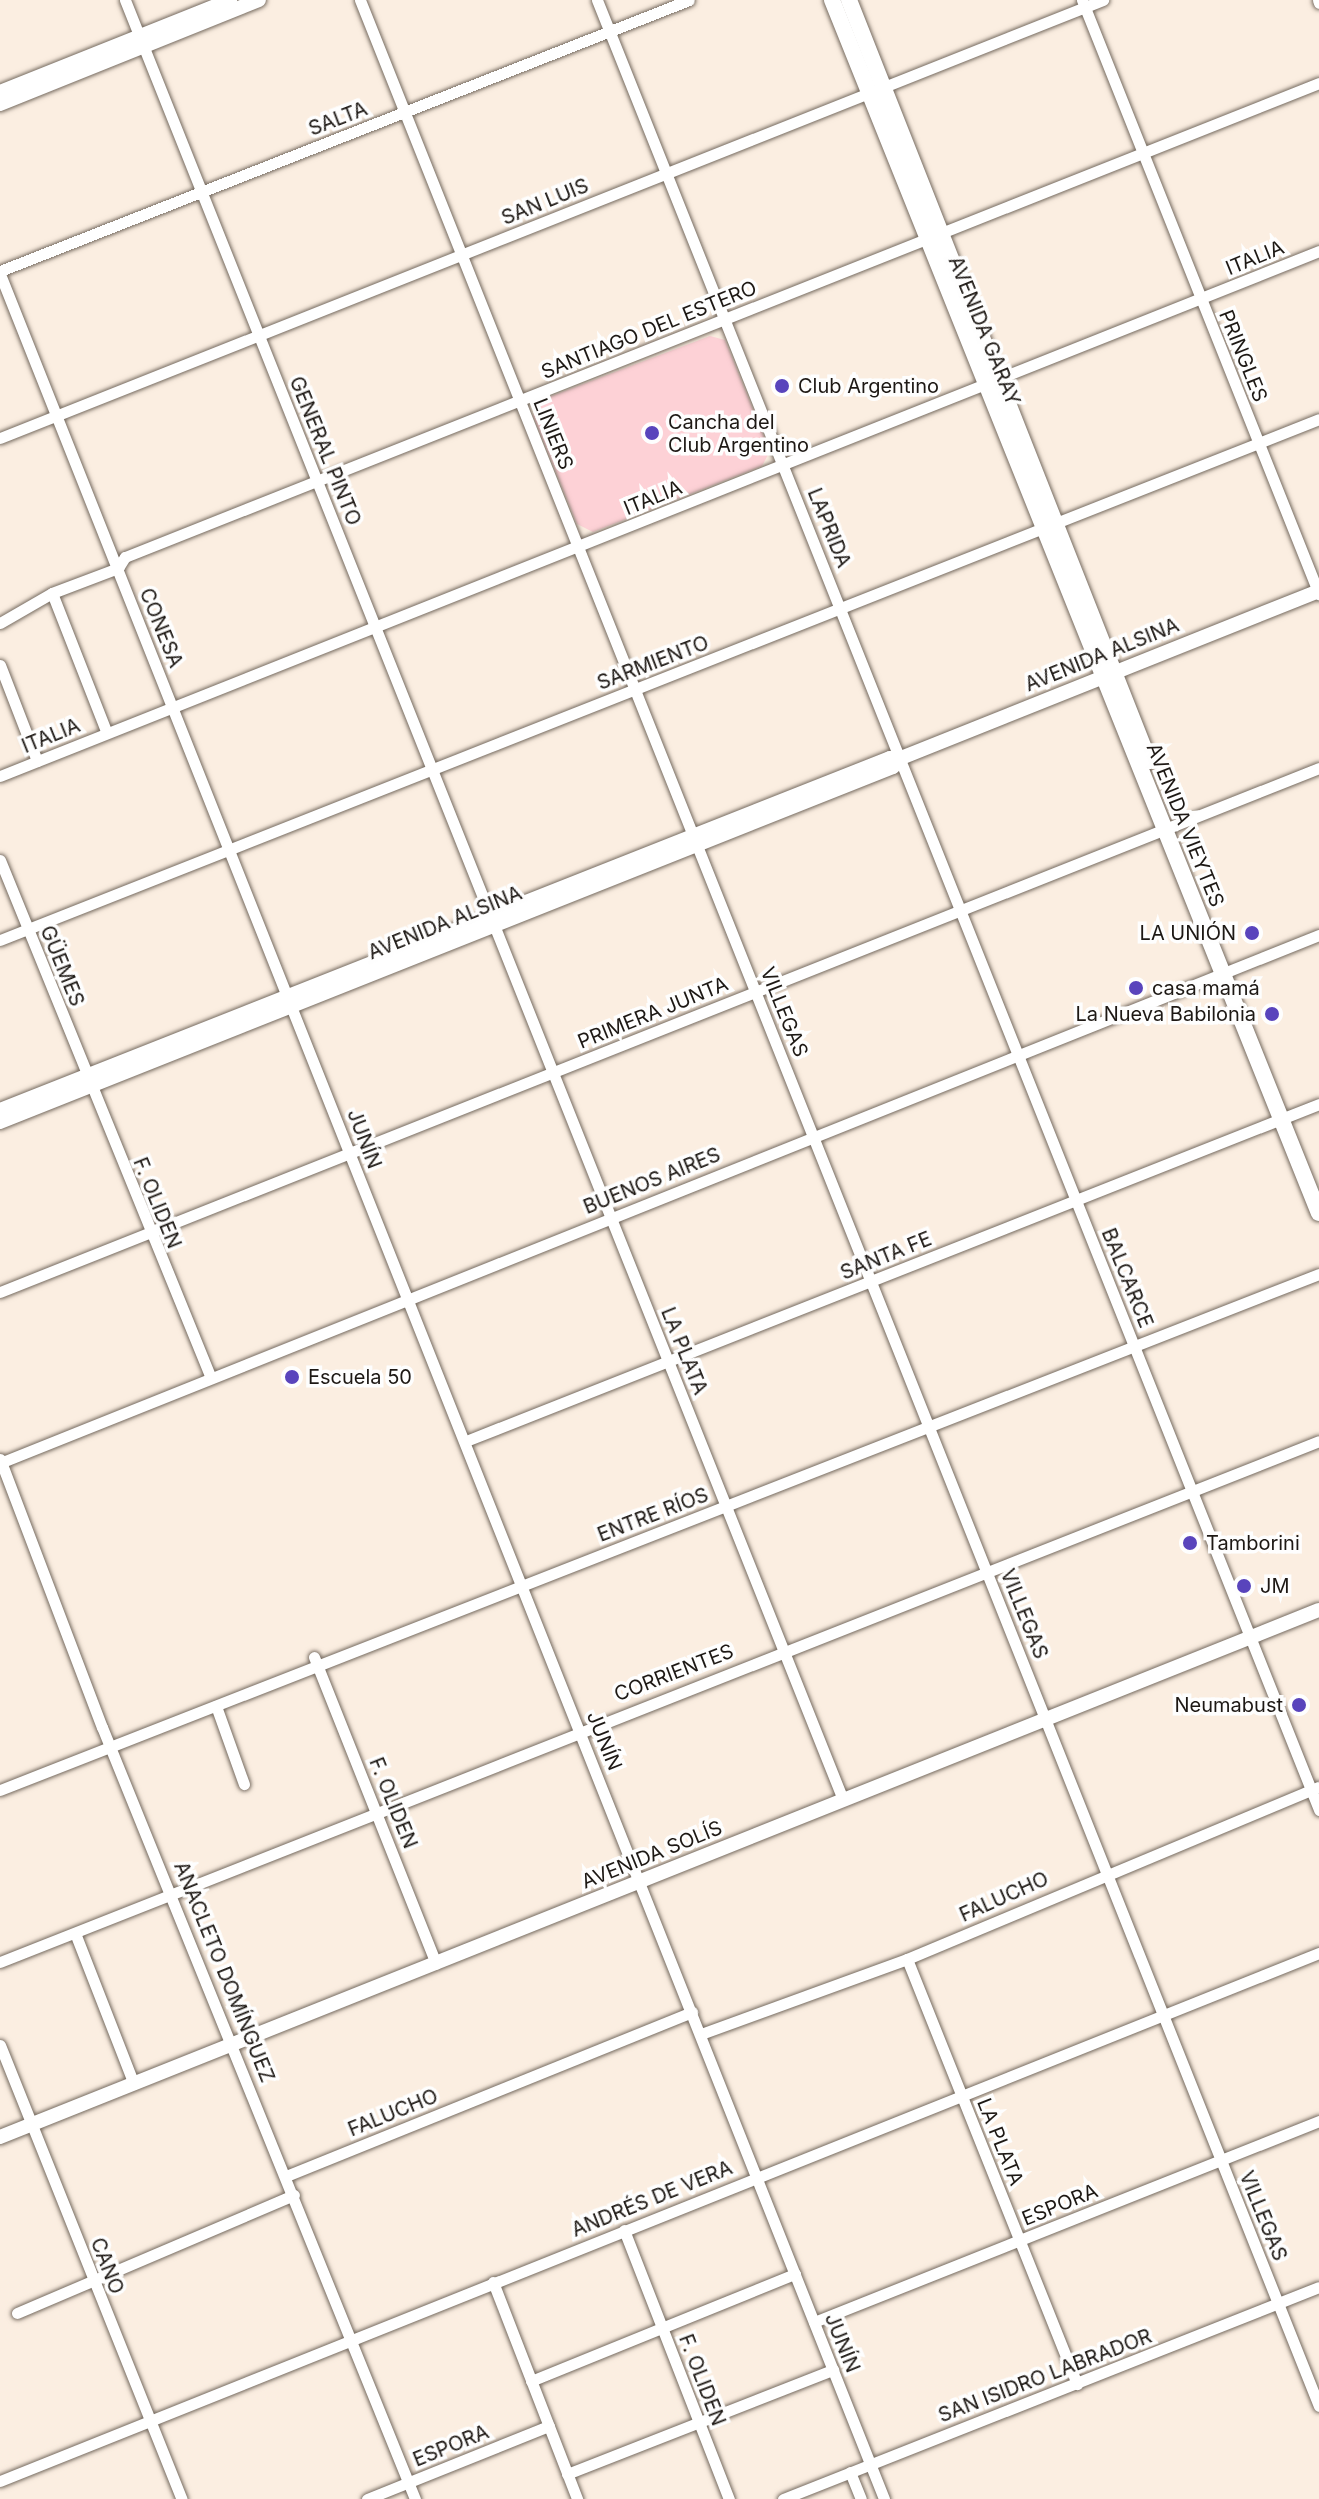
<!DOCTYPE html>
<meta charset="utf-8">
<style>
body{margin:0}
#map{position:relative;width:1319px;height:2499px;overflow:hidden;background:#fbeee1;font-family:Inter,sans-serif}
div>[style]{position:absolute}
.green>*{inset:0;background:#fdd1d6}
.roads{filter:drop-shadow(0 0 2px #756a5f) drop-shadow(0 0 2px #756a5f)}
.minor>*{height:11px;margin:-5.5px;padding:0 5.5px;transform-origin:5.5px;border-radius:5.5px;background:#fff}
.tertiary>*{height:14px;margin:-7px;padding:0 7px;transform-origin:7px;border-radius:7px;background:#fff}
.secondary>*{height:16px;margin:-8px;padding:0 8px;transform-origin:8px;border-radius:8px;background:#fff}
.dots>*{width:22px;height:22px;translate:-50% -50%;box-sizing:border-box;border:4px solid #fefefe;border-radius:50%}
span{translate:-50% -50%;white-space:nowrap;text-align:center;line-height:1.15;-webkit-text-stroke:7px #fefefe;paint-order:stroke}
.street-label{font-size:20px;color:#1d1814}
.poi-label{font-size:20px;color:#1d1814}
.left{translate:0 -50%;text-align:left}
.right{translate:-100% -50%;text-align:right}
</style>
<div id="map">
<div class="green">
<div style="clip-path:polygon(710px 336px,725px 340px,770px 451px,762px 466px,593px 532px,577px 524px,533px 416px,538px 401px)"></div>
</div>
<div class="roads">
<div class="minor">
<div style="left:125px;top:0;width:1938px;rotate:68.25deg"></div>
<div style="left:360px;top:0;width:2590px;rotate:68.27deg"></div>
<div style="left:597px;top:0;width:1949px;rotate:68.25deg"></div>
<div style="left:1082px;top:0;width:640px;rotate:68.25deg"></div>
<div style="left:1318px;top:0;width:3px;rotate:72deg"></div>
<div style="left:0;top:271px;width:740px;rotate:-21.47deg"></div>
<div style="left:0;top:274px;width:2394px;rotate:68.33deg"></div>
<div style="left:0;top:438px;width:1187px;rotate:-21.66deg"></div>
<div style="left:52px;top:593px;width:150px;rotate:68.6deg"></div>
<div style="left:0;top:623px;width:60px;rotate:-30deg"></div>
<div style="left:52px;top:593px;width:71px;rotate:-20.7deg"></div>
<div style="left:118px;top:568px;width:13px;rotate:-58deg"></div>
<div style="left:125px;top:557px;width:1285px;rotate:-21.65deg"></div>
<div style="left:0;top:665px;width:103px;rotate:68.9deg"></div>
<div style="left:0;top:776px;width:1420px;rotate:-21.7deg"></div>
<div style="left:0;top:860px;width:559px;rotate:67.84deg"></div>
<div style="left:0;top:940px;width:1418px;rotate:-21.55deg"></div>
<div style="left:0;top:1292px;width:1419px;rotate:-21.67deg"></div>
<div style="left:466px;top:1441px;width:917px;rotate:-21.56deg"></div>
<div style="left:0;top:1459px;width:287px;rotate:69.2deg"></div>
<div style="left:102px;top:1727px;width:833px;rotate:67.93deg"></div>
<div style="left:0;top:1463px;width:1421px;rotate:-21.82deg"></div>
<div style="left:314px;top:1657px;width:330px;rotate:68.3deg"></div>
<div style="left:216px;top:1706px;width:83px;rotate:70.3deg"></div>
<div style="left:0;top:1790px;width:1416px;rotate:-21.37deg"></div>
<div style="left:75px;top:1933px;width:162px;rotate:68.7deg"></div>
<div style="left:907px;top:1959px;width:458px;rotate:68.2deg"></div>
<div style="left:0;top:1962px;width:1418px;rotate:-21.55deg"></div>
<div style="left:701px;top:2034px;width:219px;rotate:-20deg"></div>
<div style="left:907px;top:1959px;width:446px;rotate:-22.7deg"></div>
<div style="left:0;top:2045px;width:489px;rotate:68.2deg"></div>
<div style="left:286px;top:2176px;width:438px;rotate:-22deg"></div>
<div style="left:624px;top:2230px;width:289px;rotate:68.7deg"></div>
<div style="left:493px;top:2282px;width:233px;rotate:68.8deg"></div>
<div style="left:17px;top:2313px;width:301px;rotate:-23.1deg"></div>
<div style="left:814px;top:2322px;width:544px;rotate:-21.7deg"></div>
<div style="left:531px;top:2381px;width:285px;rotate:-22.1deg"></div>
<div style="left:850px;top:2472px;width:29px;rotate:68deg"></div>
<div style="left:567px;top:2474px;width:286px;rotate:-21.4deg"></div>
<div style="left:0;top:2481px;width:1421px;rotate:-21.82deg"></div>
<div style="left:367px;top:2499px;width:196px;rotate:-21.9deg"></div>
<div style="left:783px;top:2499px;width:576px;rotate:-21.58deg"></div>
</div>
<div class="tertiary">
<div style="left:0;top:92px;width:248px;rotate:-21.8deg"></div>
<div style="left:0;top:104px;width:279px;rotate:-21.9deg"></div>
<div style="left:901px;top:758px;width:450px;rotate:-21.8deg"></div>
<div style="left:0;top:1110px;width:957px;rotate:-21.58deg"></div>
<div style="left:890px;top:758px;width:11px"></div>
<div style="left:901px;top:758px;width:12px;rotate:132deg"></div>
<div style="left:893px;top:767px;width:961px;rotate:158.32deg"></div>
<div style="left:0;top:2137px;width:1420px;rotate:-21.78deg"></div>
</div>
<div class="secondary">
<div style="left:832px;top:0;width:1307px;rotate:68.13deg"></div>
<div style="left:849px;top:0;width:818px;rotate:68.48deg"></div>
</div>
</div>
<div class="dots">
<div style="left:782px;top:386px;background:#5944bc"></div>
<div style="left:652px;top:433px;background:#5944bc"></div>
<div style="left:1252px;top:933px;background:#5944bc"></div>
<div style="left:1136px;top:988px;background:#5944bc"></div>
<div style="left:1272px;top:1014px;background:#5944bc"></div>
<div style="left:292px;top:1377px;background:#5944bc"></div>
<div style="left:1190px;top:1543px;background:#5944bc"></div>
<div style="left:1244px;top:1586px;background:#5944bc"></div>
<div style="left:1299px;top:1705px;background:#5944bc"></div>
</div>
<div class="street-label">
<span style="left:338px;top:119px;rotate:-21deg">SALTA</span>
<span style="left:545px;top:202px;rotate:-22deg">SAN LUIS</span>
<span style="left:1255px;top:258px;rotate:-22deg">ITALIA</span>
<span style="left:649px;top:330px;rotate:-22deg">SANTIAGO DEL ESTERO</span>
<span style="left:984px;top:331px;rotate:68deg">AVENIDA GARAY</span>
<span style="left:1243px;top:356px;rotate:68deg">PRINGLES</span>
<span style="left:553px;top:434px;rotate:68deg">LINIERS</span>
<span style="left:325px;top:451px;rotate:68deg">GENERAL PINTO</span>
<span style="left:653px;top:498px;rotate:-22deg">ITALIA</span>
<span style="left:829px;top:528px;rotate:68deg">LAPRIDA</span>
<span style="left:161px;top:628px;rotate:68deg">CONESA</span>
<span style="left:1102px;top:655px;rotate:-22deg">AVENIDA ALSINA</span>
<span style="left:653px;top:663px;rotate:-21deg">SARMIENTO</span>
<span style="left:51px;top:736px;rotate:-22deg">ITALIA</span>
<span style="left:1185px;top:825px;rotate:68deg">AVENIDA VIEYTES</span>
<span style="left:445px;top:923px;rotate:-22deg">AVENIDA ALSINA</span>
<span style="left:62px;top:966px;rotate:68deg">GÜEMES</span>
<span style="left:784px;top:1012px;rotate:68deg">VILLEGAS</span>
<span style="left:653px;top:1013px;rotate:-22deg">PRIMERA JUNTA</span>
<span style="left:364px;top:1139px;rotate:69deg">JUNÍN</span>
<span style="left:652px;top:1181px;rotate:-22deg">BUENOS AIRES</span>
<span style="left:157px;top:1203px;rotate:68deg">F. OLIDEN</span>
<span style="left:886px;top:1256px;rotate:-22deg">SANTA FE</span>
<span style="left:1127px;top:1278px;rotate:68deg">BALCARCE</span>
<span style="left:684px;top:1351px;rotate:68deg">LA PLATA</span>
<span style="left:653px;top:1515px;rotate:-21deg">ENTRE RÍOS</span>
<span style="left:1024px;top:1614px;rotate:68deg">VILLEGAS</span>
<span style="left:674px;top:1673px;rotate:-21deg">CORRIENTES</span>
<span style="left:604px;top:1741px;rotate:68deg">JUNÍN</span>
<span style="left:393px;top:1803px;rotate:68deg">F. OLIDEN</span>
<span style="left:652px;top:1855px;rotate:-22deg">AVENIDA SOLÍS</span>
<span style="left:1004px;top:1897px;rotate:-24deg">FALUCHO</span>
<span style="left:224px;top:1972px;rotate:68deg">ANACLETO DOMÍNGUEZ</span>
<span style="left:393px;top:2113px;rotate:-22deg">FALUCHO</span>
<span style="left:1000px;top:2142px;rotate:68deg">LA PLATA</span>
<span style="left:652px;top:2199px;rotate:-22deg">ANDRÉS DE VERA</span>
<span style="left:1060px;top:2205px;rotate:-22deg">ESPORA</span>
<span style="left:1263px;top:2216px;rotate:68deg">VILLEGAS</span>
<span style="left:107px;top:2266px;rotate:69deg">CANO</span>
<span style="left:842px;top:2343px;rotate:68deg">JUNÍN</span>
<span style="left:1045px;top:2376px;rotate:-21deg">SAN ISIDRO LABRADOR</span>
<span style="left:702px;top:2380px;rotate:69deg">F. OLIDEN</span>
<span style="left:451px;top:2446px;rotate:-22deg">ESPORA</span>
</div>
<div class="poi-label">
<span class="left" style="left:798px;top:386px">Club Argentino</span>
<span class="left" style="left:668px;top:434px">Cancha del<br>Club Argentino</span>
<span class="right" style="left:1236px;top:933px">LA UNIÓN</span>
<span class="left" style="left:1152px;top:988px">casa mamá</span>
<span class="right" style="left:1256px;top:1014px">La Nueva Babilonia</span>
<span class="left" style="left:308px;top:1377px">Escuela 50</span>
<span class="left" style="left:1206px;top:1543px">Tamborini</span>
<span class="left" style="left:1260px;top:1586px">JM</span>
<span class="right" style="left:1283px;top:1705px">Neumabust</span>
</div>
</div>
